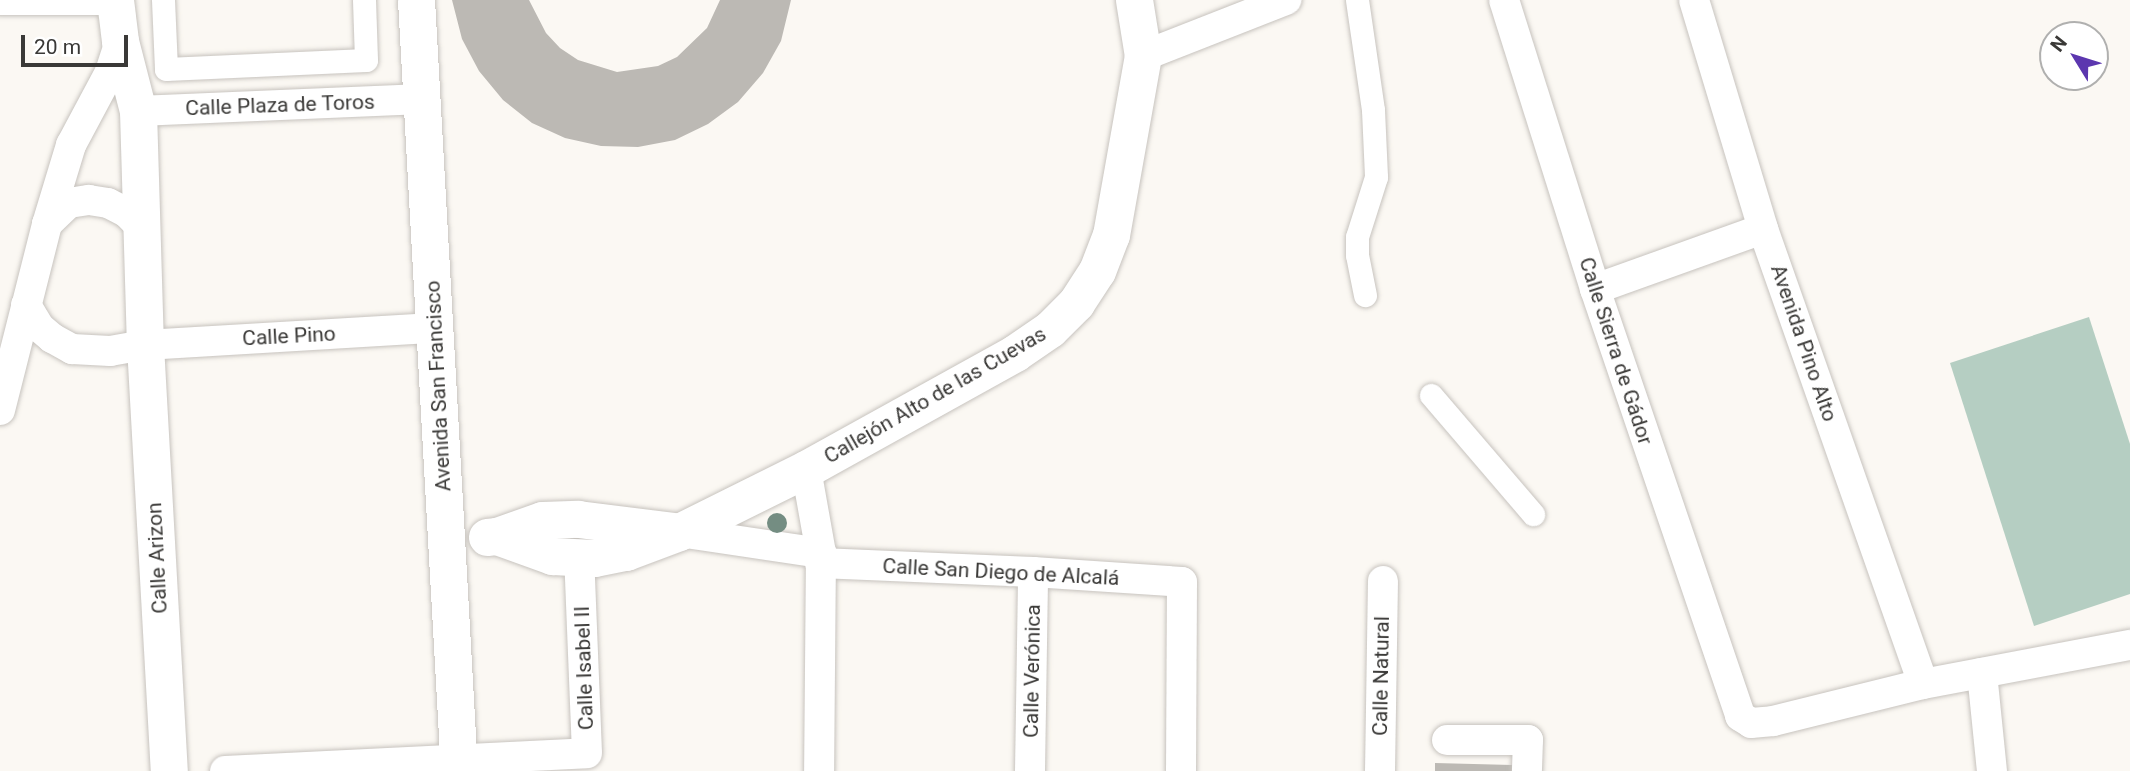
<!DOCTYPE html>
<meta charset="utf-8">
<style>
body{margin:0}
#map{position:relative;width:2130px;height:771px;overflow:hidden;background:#fbf8f3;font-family:Roboto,sans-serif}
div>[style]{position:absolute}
.green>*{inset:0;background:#b5cec2}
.building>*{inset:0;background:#bcb9b4}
.roads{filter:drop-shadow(0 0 2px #c7c3be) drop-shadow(0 0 2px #c7c3be)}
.pedestrian>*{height:23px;margin:-11.5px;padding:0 11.5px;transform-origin:11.5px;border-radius:11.5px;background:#fff}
.minor>*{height:30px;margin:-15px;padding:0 15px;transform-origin:15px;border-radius:15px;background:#fff}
.tertiary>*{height:37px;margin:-18.5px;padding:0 18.5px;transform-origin:18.5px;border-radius:18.5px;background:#fff}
.trees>*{width:20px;height:20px;margin:-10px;border-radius:50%;background:#748d82}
span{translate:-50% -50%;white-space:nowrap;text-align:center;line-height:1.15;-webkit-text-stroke:5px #fff;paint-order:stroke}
.street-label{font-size:21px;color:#3a3937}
.north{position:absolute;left:2039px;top:21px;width:70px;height:70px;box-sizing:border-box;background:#fff;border:2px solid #b0b0af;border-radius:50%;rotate:308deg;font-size:19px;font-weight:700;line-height:28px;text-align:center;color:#3a3937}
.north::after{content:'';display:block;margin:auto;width:24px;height:32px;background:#5c37af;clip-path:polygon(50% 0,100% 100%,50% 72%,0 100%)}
.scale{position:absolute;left:21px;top:35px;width:107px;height:32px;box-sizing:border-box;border:4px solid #3a3937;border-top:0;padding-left:9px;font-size:21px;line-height:24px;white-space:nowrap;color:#3a3937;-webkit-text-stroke:5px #fff;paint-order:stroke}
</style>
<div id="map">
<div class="green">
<div style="clip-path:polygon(2089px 317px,2130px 444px,2130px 594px,2034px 626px,1950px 363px)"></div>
</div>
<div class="building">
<div style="clip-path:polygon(452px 0,529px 0,546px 33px,560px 48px,578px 60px,617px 72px,658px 66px,677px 57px,707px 28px,720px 0,791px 0,781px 41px,763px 73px,738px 102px,708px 124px,675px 140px,638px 147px,601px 146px,565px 138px,532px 123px,503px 100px,479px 71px,462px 39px)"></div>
<div style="clip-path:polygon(1435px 763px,1512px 765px,1512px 771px,1435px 771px)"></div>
</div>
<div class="roads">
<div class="pedestrian">
<div style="left:163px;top:0;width:69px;rotate:87.5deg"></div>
<div style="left:166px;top:69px;width:200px;rotate:-2.6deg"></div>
<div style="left:366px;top:60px;width:60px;rotate:-91.9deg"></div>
<div style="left:1357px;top:0;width:111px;rotate:81.7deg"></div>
<div style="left:1373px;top:110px;width:67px;rotate:87.4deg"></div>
<div style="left:1376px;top:177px;width:63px;rotate:107.6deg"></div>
<div style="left:1357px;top:237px;width:18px;rotate:90deg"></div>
<div style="left:1357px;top:255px;width:41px;rotate:78.7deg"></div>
<div style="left:1431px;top:395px;width:157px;rotate:49.4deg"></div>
</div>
<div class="minor">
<div style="left:0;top:0;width:115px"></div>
<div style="left:1504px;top:0;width:303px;rotate:72.5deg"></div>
<div style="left:1595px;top:289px;width:451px;rotate:71.2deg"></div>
<div style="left:1740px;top:716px;width:13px;rotate:32deg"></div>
<div style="left:1751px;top:723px;width:22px;rotate:-5deg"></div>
<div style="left:1773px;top:721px;width:154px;rotate:-13.9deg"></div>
<div style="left:1923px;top:684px;width:211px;rotate:-10.7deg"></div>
<div style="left:1694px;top:0;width:239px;rotate:73.2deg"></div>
<div style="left:1763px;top:229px;width:482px;rotate:70.6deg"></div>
<div style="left:1143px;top:56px;width:154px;rotate:-21.4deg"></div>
<div style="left:138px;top:111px;width:285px;rotate:-2.4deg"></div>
<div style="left:47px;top:224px;width:30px;rotate:-44deg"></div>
<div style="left:69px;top:203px;width:20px;rotate:-9deg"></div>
<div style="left:89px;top:200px;width:19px;rotate:9deg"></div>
<div style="left:108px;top:203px;width:20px;rotate:27deg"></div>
<div style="left:126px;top:212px;width:20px;rotate:45deg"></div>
<div style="left:1595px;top:289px;width:178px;rotate:-19.7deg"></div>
<div style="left:26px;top:305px;width:26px;rotate:59deg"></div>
<div style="left:39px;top:327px;width:17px;rotate:40deg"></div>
<div style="left:52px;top:338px;width:23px;rotate:29deg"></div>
<div style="left:72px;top:349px;width:38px;rotate:3deg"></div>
<div style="left:110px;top:351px;width:36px;rotate:-10deg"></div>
<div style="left:145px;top:345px;width:289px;rotate:-3.4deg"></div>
<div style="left:0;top:410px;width:192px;rotate:-75.8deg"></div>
<div style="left:47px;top:224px;width:83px;rotate:-73.1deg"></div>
<div style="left:71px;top:145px;width:83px;rotate:-61.9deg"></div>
<div style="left:110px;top:72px;width:33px;rotate:-72deg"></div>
<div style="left:806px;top:469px;width:85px;rotate:79.9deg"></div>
<div style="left:821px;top:553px;width:218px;rotate:90.5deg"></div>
<div style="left:679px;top:532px;width:144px;rotate:8.4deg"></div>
<div style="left:820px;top:563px;width:213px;rotate:2.4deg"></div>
<div style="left:1033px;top:572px;width:149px;rotate:3.8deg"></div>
<div style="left:1182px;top:582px;width:189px;rotate:90.3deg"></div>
<div style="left:1982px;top:673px;width:99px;rotate:84.2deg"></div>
<div style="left:1447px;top:740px;width:81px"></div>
<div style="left:1528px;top:740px;width:31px;rotate:92deg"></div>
<div style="left:225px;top:771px;width:362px;rotate:-2.8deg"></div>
<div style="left:587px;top:753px;width:196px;rotate:-92.3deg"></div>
<div style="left:1030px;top:771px;width:199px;rotate:-89.1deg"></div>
<div style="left:1380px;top:771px;width:190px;rotate:-89.1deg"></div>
</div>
<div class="tertiary">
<div style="left:115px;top:0;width:41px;rotate:83deg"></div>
<div style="left:120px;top:41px;width:72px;rotate:75.6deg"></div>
<div style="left:138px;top:111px;width:234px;rotate:88.3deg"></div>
<div style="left:145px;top:345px;width:427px;rotate:86.8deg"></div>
<div style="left:416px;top:0;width:772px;rotate:86.81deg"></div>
<div style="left:497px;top:536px;width:59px;rotate:20deg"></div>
<div style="left:552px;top:556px;width:42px;rotate:2.7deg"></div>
<div style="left:594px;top:558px;width:33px;rotate:-11deg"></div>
<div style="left:626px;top:552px;width:57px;rotate:-20.7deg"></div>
<div style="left:679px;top:532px;width:142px;rotate:-26.4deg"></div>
<div style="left:806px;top:469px;width:239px;rotate:-29deg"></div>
<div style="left:1015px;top:353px;width:42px;rotate:-34.4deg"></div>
<div style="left:1050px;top:329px;width:37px;rotate:-45deg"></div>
<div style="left:1076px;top:303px;width:38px;rotate:-57deg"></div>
<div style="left:1097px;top:271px;width:39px;rotate:-69deg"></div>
<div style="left:1111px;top:235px;width:182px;rotate:-79.9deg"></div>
<div style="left:1143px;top:56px;width:57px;rotate:-99.1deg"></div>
<div style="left:487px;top:537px;width:10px;rotate:-6deg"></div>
<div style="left:497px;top:536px;width:48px;rotate:-19.6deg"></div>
<div style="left:542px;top:520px;width:36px;rotate:-2deg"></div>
<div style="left:578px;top:519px;width:97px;rotate:7.1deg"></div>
</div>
</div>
<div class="trees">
<div style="left:777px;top:523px"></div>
</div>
<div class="street-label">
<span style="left:280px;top:105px;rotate:-2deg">Calle Plaza de Toros</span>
<span style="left:289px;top:336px;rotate:-3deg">Calle Pino</span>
<span style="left:1804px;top:343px;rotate:71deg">Avenida Pino Alto</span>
<span style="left:1616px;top:351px;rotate:72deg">Calle Sierra de Gádor</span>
<span style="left:438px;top:386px;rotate:-93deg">Avenida San Francisco</span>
<span style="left:935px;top:395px;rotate:-30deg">Callejón Alto de las Cuevas</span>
<span style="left:157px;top:558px;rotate:-93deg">Calle Arizon</span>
<span style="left:1001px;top:572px;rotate:3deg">Calle San Diego de Alcalá</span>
<span style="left:584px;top:668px;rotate:-92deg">Calle Isabel II</span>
<span style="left:1032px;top:671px;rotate:-89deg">Calle Verónica</span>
<span style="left:1381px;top:676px;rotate:-89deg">Calle Natural</span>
</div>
<div class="north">N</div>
<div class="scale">20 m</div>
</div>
